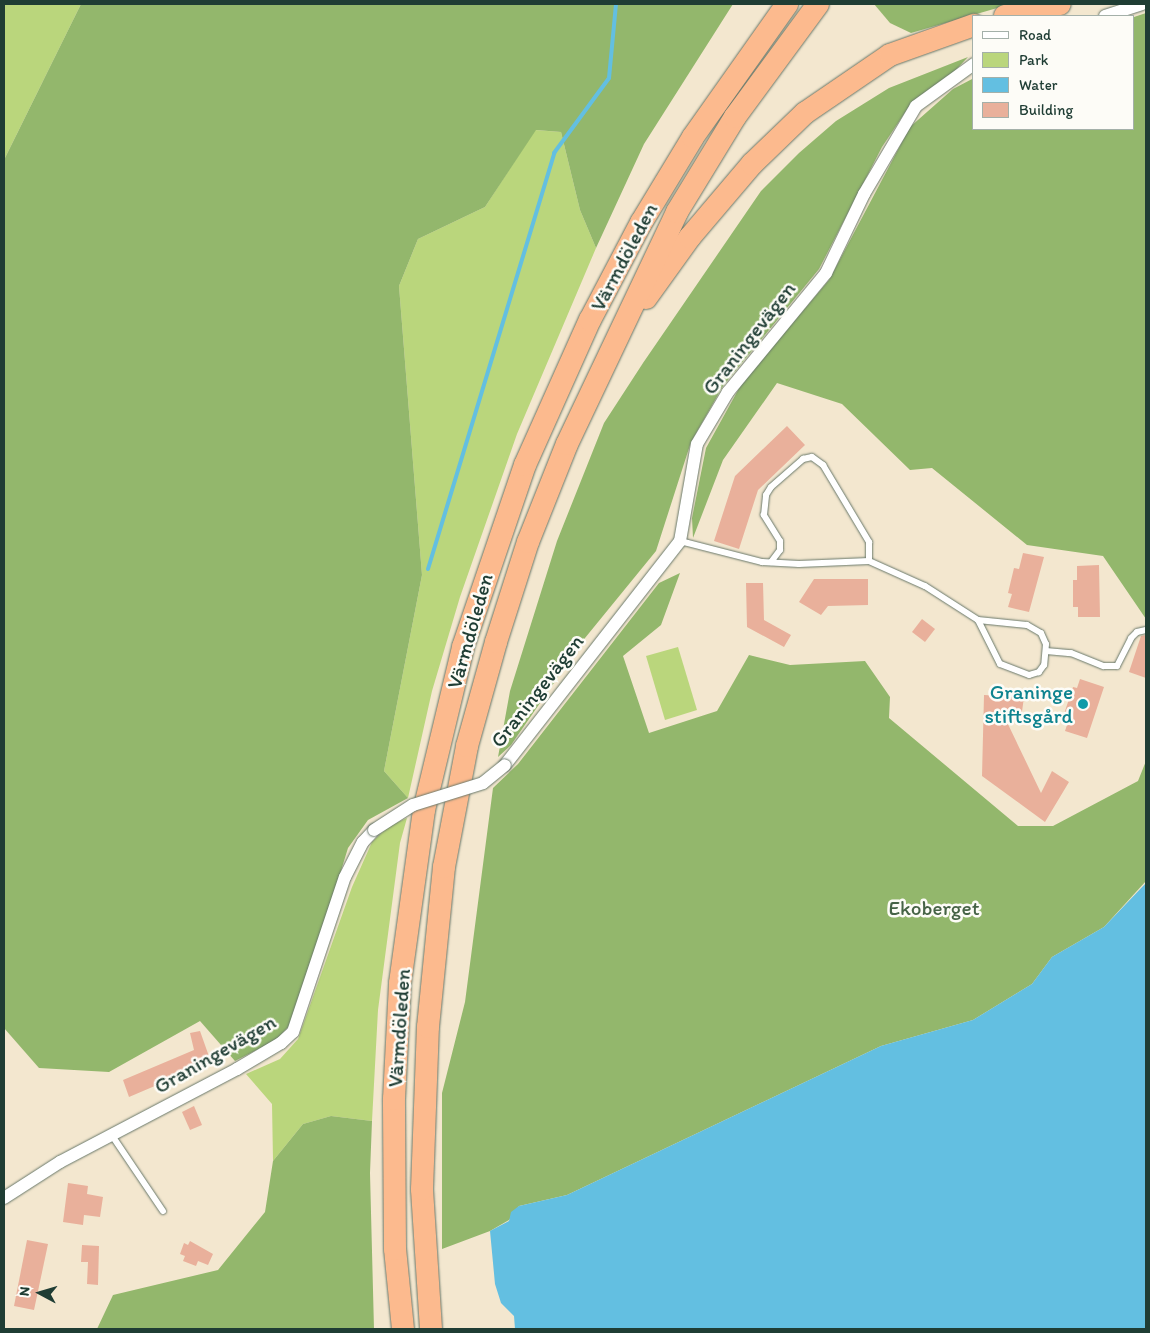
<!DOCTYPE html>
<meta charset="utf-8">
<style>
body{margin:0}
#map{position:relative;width:1150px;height:1333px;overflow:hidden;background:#f3e7cf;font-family:Itim,sans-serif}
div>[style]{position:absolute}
.green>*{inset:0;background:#bad67c}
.forest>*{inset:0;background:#93b76c}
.water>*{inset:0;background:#63bfe1}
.stream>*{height:4px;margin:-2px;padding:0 2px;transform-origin:2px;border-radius:2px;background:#63bfe1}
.building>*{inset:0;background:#e9b09b}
.roads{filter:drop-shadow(0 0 1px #69786a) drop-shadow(0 0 1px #69786a)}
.service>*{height:6px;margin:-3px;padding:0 3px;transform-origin:3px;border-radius:3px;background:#fff}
.minor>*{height:12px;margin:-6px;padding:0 6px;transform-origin:6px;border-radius:6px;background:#fff}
.motorway>*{height:22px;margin:-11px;padding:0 11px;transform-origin:11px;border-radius:11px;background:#fcba8e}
.bridges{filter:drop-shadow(0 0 1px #69786a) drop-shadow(0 0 1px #69786a)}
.minor-bridge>*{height:12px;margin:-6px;padding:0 6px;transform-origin:6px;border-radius:6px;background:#fff}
.dots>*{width:14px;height:14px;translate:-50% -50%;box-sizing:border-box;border:2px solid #fdfcf7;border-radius:50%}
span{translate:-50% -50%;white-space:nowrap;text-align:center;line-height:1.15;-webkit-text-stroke:5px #fdfcf7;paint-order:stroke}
.street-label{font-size:21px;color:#1f3d34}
.culture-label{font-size:21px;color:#0d838f}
.right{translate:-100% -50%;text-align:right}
.park-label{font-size:21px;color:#466346}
.frame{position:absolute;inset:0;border:5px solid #1f3d34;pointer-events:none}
.legend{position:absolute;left:972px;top:15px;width:162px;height:115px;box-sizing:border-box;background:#fdfcf7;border:1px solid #a4b0a9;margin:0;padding:6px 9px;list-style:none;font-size:15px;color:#1f3d34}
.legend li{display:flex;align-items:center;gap:10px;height:25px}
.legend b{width:25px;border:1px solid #a4b0a9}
.north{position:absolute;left:15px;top:1268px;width:50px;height:50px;-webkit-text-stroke:4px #fdfcf7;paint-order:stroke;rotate:276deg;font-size:14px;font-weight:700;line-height:20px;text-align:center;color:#1f3d34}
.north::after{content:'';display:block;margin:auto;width:18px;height:22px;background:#1f3d34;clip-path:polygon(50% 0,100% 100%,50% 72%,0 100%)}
</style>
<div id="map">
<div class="green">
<div style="clip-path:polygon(4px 4px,81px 4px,4px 160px)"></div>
<div style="clip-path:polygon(535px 130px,561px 132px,580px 210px,596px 248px,517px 434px,460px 597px,432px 691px,408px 798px,384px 771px,422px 575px,399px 286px,418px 239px,485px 207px)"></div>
<div style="clip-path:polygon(678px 647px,697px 710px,665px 720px,646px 656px)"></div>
<div style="clip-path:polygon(407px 818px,400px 843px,378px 1010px,372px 1121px,331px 1116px,303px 1124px,273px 1161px,272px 1104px,246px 1074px,280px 1059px,298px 1039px,352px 887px,372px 842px,389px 826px)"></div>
</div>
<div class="forest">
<div style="clip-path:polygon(81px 4px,733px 4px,644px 144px,596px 248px,580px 210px,561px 132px,536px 130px,485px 207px,418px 239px,399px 286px,422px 575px,384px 771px,408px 798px,368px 820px,348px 848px,298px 1010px,289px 1026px,276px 1040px,235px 1061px,200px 1021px,109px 1072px,39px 1068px,4px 1028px,4px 160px)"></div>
<div style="clip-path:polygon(874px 4px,1011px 4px,911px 33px,890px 23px)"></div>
<div style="clip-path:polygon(1146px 13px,1146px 619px,1103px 556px,1027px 545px,932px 468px,910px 470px,842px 404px,777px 383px,723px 460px,693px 538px,692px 518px,706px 448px,742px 383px,829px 280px,910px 127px,953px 89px,974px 78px,974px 129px,1134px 129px,1134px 17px)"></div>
<div style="clip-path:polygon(968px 57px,949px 77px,910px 105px,882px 147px,819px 269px,723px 386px,691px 442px,656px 551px,585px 638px,511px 745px,498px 757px,510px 691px,557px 541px,604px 423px,643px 363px,761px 191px,799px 153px,836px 121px,889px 88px)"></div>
<div style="clip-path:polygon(680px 573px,661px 625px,623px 656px,649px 733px,717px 711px,749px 655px,790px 665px,865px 661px,890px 697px,889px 718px,1018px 826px,1053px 826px,1138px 781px,1146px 761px,1146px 881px,1104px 927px,1052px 957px,1032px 984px,973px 1020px,881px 1046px,567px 1195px,519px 1206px,509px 1220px,490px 1231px,442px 1249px,442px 1093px,465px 1002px,493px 788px,518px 764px,659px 583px)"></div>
<div style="clip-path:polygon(331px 1116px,372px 1121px,370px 1173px,374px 1329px,97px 1329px,113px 1295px,218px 1270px,265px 1212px,273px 1161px,303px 1124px)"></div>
</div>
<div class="water">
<div style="clip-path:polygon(1146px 883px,1146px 1329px,515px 1329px,514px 1316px,501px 1303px,495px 1284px,490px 1231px,509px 1221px,511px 1212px,519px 1206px,567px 1195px,881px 1046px,973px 1020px,1032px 984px,1052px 957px,1104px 927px)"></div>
</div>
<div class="stream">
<div style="left:428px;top:569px;width:435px;rotate:-73.1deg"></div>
<div style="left:554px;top:153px;width:93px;rotate:-53.7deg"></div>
<div style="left:609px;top:78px;width:74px;rotate:-84.6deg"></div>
</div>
<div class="building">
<div style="clip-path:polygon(787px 426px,805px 445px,758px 490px,739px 549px,714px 541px,735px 476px)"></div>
<div style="clip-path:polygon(1023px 553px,1044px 557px,1029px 612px,1008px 607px,1012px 594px,1008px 593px,1014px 568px,1019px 569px)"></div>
<div style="clip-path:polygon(1099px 565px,1100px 617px,1078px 617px,1078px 607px,1073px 607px,1073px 580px,1077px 580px,1077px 566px)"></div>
<div style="clip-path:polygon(814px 579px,868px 579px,868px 605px,828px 606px,821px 615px,799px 602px)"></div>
<div style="clip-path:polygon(746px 583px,763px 583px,764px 620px,791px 635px,784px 647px,747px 627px)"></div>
<div style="clip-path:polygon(922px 619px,935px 629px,925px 642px,912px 632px)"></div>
<div style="clip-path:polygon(1146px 635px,1146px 678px,1129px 672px,1141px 636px)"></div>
<div style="clip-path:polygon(1080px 679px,1104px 687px,1087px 738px,1065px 731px,1068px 722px,1062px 720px,1073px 687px,1077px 688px)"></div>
<div style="clip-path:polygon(984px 695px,1024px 697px,1021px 719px,1005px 718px,1041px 793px,1052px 771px,1069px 782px,1045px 822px,982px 776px)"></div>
<div style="clip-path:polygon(200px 1031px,211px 1062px,129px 1097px,123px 1080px,194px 1050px,190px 1033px)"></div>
<div style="clip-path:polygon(194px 1106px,202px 1125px,190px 1130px,182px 1112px)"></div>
<div style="clip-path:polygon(68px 1183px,88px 1186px,87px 1194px,103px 1197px,100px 1217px,84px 1215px,83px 1225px,63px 1222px)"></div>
<div style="clip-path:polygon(27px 1240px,48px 1244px,34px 1310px,14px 1306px)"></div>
<div style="clip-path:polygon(190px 1241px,213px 1254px,208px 1265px,198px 1261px,196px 1266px,183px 1261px,185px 1256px,180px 1254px,184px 1243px,188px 1245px)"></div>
<div style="clip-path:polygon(82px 1245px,99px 1246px,98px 1285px,87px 1284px,88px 1262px,81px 1262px)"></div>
</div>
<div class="roads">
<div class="service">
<div style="left:680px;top:541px;width:85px;rotate:14.4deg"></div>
<div style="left:762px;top:562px;width:37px;rotate:3deg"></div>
<div style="left:799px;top:564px;width:70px;rotate:-2.5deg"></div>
<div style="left:869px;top:561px;width:61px;rotate:24.1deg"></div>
<div style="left:925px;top:586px;width:63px;rotate:32.7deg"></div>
<div style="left:978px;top:620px;width:49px;rotate:5.8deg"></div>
<div style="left:1027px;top:625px;width:16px;rotate:30deg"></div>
<div style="left:1041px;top:633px;width:12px;rotate:66deg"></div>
<div style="left:1046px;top:644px;width:21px;rotate:95deg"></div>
<div style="left:1044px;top:665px;width:9px;rotate:126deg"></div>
<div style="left:1039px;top:672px;width:10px;rotate:163deg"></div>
<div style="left:1029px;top:675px;width:31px;rotate:-159deg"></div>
<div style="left:1000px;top:664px;width:49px;rotate:-116.6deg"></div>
<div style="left:771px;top:562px;width:15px;rotate:-53deg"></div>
<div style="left:780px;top:550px;width:9px;rotate:-90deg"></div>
<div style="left:780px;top:541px;width:31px;rotate:-122deg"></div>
<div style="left:764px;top:515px;width:20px;rotate:-84deg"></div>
<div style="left:766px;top:495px;width:9px;rotate:-58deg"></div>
<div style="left:771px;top:487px;width:43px;rotate:-41.2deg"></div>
<div style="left:803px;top:459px;width:9px;rotate:-13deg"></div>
<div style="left:812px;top:457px;width:14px;rotate:36deg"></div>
<div style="left:823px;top:465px;width:90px;rotate:59.1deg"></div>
<div style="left:869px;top:542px;width:19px;rotate:90deg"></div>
<div style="left:1046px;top:651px;width:25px;rotate:5deg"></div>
<div style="left:1071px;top:653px;width:35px;rotate:22deg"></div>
<div style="left:1104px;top:666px;width:13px"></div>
<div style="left:1117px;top:666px;width:31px;rotate:-63deg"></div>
<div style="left:1131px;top:638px;width:8px;rotate:-45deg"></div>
<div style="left:1137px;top:632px;width:9px;rotate:-13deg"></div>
<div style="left:111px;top:1134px;width:93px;rotate:56deg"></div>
</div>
<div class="minor">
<div style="left:1105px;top:16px;width:39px;rotate:-18deg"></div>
<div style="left:505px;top:765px;width:284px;rotate:-52deg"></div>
<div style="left:680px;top:541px;width:98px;rotate:-80.1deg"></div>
<div style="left:697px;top:444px;width:61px;rotate:-59.2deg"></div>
<div style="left:728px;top:392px;width:154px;rotate:-50.5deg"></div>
<div style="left:826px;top:273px;width:88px;rotate:-64.3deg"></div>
<div style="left:864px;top:194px;width:102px;rotate:-59.4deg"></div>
<div style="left:916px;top:106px;width:72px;rotate:-35.9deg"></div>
<div style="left:4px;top:1198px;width:67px;rotate:-32.7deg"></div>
<div style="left:60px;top:1162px;width:200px;rotate:-27.7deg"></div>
<div style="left:237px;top:1069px;width:51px;rotate:-30.6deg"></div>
<div style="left:281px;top:1043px;width:16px;rotate:-43deg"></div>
<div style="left:293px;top:1032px;width:163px;rotate:-71.5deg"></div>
<div style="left:345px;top:877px;width:39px;rotate:-63deg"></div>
<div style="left:363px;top:842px;width:16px;rotate:-47deg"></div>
</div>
<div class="motorway">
<div style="left:1005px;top:16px;width:56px;rotate:-12.3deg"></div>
<div style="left:646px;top:298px;width:75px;rotate:-54.2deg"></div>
<div style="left:690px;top:237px;width:96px;rotate:-49.7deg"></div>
<div style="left:752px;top:164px;width:74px;rotate:-43.9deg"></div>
<div style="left:805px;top:113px;width:103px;rotate:-34.3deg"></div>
<div style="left:890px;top:55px;width:89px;rotate:-19.7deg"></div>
<div style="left:403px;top:1329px;width:80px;rotate:-95.7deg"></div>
<div style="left:395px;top:1249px;width:150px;rotate:-90.4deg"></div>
<div style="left:394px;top:1099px;width:116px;rotate:-87deg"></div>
<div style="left:400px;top:983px;width:175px;rotate:-82.1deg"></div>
<div style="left:424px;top:810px;width:168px;rotate:-76.5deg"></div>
<div style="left:463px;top:647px;width:192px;rotate:-71.2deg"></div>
<div style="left:525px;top:465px;width:159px;rotate:-65.9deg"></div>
<div style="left:590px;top:320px;width:110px;rotate:-62.3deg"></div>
<div style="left:641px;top:223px;width:100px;rotate:-58.8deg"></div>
<div style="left:693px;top:137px;width:163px;rotate:-54.7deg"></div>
<div style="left:431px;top:1329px;width:140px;rotate:-93.7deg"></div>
<div style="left:422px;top:1189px;width:162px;rotate:-87.9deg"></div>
<div style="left:428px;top:1027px;width:161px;rotate:-84.3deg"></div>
<div style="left:444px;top:867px;width:123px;rotate:-79.2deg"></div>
<div style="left:467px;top:746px;width:108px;rotate:-74.4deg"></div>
<div style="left:496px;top:642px;width:105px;rotate:-72.3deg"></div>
<div style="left:528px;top:542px;width:105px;rotate:-68.3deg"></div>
<div style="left:567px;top:444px;width:257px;rotate:-64.6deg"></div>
<div style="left:677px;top:212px;width:111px;rotate:-58.6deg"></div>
<div style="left:735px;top:117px;width:140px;rotate:-53.7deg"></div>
</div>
</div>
<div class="bridges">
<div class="minor-bridge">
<div style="left:374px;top:830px;width:46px;rotate:-32.7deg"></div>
<div style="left:413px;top:805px;width:73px;rotate:-17.4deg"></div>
<div style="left:483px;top:783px;width:28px;rotate:-39deg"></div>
</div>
</div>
<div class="dots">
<div style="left:1083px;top:704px;background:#0f9aa8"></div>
</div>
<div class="street-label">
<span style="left:624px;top:257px;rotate:-62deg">Värmdöleden</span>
<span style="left:749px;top:338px;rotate:-52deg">Graningevägen</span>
<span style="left:470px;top:631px;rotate:-74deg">Värmdöleden</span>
<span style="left:537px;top:691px;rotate:-52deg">Graningevägen</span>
<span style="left:399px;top:1028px;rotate:-86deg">Värmdöleden</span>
<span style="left:215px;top:1054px;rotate:-30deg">Graningevägen</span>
</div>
<div class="culture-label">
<span class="right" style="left:1073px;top:704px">Graninge<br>stiftsgård</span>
</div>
<div class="park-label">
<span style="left:934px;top:908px">Ekoberget</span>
</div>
<div class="frame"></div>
<ul class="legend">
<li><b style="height:6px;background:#fff"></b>Road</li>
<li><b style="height:14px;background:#bad67c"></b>Park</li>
<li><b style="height:14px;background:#63bfe1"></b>Water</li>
<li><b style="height:14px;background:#e9b09b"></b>Building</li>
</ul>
<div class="north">N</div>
</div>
